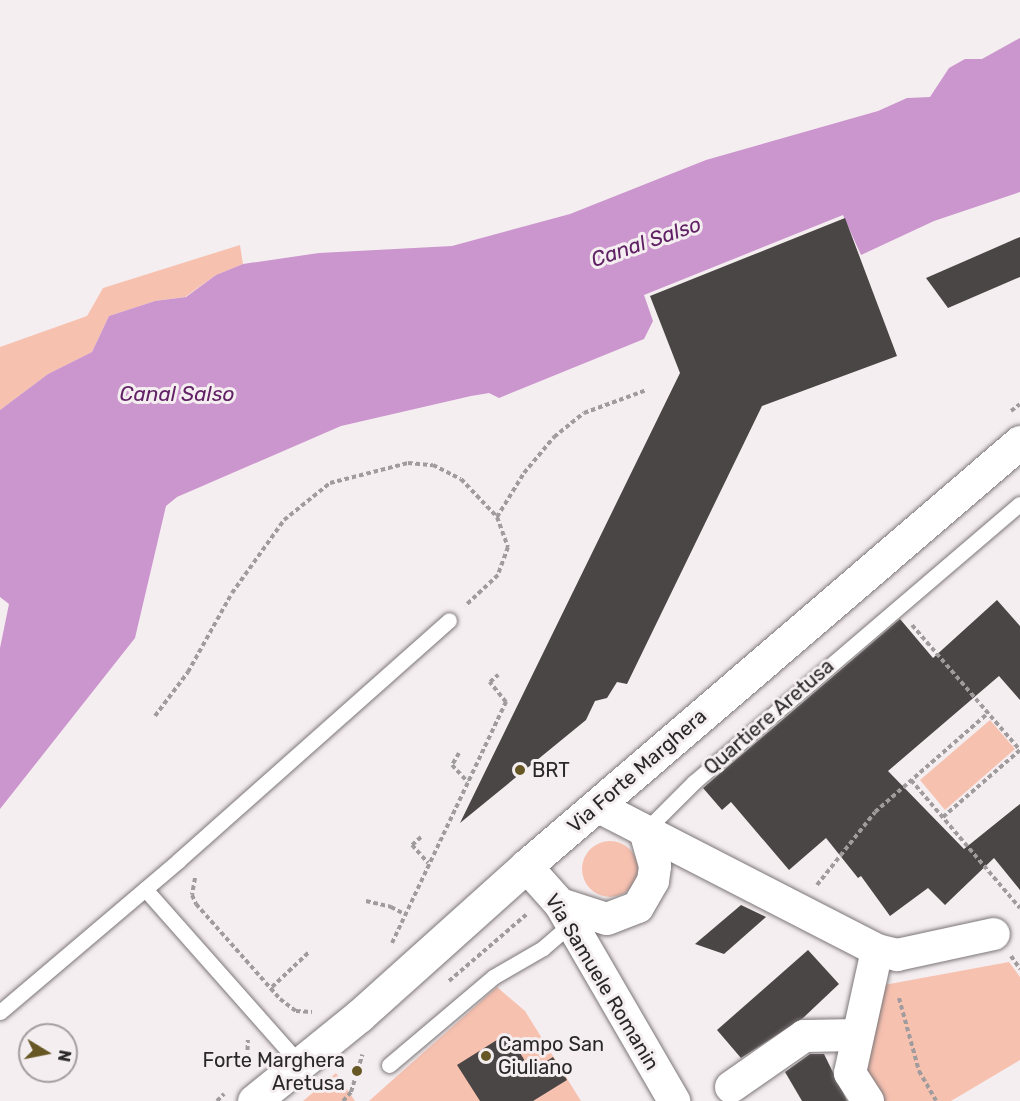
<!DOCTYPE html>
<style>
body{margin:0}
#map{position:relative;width:1020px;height:1101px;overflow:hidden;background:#f5eef0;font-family:Rubik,sans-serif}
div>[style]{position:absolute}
.green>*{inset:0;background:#f7c1b0}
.round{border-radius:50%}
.water>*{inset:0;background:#cb95cd}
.building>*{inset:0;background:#4b4646}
.path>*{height:4px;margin-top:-2px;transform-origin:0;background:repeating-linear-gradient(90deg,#a09b9c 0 4.5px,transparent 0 7.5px)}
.roads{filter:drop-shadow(0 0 2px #7c7678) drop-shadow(0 0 2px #7c7678)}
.service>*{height:15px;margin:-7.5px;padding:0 7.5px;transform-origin:7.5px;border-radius:7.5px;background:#fff}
.minor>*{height:32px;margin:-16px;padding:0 16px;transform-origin:16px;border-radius:16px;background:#fff}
.tertiary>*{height:33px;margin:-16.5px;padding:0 16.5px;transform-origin:16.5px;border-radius:16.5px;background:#fff}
.dots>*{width:16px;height:16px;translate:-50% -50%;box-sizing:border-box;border:3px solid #f5eef0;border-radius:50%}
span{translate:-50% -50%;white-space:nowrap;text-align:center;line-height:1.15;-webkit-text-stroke:6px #f5eef0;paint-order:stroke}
.street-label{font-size:20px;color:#292727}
.poi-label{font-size:20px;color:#292727}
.left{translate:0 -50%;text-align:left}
.right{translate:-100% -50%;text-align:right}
.water-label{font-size:21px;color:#612165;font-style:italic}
.north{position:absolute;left:18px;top:1023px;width:60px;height:60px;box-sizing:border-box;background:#f5eef0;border:2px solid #a39ea0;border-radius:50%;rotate:100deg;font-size:16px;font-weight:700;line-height:24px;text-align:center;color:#292727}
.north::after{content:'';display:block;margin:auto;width:21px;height:27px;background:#665724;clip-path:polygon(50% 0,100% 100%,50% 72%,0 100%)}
</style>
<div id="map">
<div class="green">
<div style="clip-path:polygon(240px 245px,243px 264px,216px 275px,185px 297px,155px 301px,109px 316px,92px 352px,48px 374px,0 410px,0 347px,87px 316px,103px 288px)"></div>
<div style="clip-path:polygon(990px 720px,1015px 749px,945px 810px,920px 780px)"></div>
<div class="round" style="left:582px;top:841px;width:56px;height:56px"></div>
<div style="clip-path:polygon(1009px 962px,1020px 977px,1020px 1060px,951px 1101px,875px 1101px,858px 1074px,873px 987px)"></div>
<div style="clip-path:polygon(497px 987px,525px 1011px,581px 1101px,369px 1101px)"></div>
<div style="clip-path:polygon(336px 1073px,355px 1101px,303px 1101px)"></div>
</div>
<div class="water">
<div style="clip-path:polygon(1020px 38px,1020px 192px,934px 221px,861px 255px,843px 215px,644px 295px,653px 321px,644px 339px,499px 398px,489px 393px,471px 396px,341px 426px,177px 497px,166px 506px,135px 638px,0 809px,0 648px,9px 604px,0 597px,0 410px,48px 374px,92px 352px,109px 316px,155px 301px,186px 297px,216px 275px,243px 264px,319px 253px,452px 246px,570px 214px,706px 160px,878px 111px,907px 98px,930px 97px,949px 68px,965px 59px,982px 59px)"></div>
</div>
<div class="building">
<div style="clip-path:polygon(845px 218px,897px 356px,762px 406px,627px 684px,617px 682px,607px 698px,595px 701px,586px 720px,460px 823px,680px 373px,650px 296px)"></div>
<div style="clip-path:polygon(1020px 237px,1020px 277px,948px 308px,926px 278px)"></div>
<div style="clip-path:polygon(997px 600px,1020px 626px,1020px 700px,999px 676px,888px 771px,964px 849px,1020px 804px,1020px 890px,994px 858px,945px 905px,928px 888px,890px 916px,861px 876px,858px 878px,826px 838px,789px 870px,731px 802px,722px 810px,703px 788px,900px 619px,933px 658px)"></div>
<div style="clip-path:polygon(741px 905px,766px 917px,724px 954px,695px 944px)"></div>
<div style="clip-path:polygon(808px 950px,839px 984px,803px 1018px,741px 1058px,717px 1030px)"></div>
<div style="clip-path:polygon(508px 1033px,531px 1071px,553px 1057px,567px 1080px,533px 1101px,480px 1101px,457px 1065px)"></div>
<div style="clip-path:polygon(810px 1054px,824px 1054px,847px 1101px,802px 1101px,785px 1072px)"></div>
</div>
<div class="path">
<div style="left:1011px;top:411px;width:11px;rotate:-38deg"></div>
<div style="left:497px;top:517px;width:52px;rotate:-58.5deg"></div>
<div style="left:524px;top:473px;width:47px;rotate:-50.2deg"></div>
<div style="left:554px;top:437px;width:38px;rotate:-39deg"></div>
<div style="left:584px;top:413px;width:67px;rotate:-20.1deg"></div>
<div style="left:912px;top:625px;width:165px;rotate:49.2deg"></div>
<div style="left:155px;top:716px;width:55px;rotate:-53.1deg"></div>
<div style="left:188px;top:672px;width:90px;rotate:-60.9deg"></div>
<div style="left:232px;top:593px;width:90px;rotate:-54.5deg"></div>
<div style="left:284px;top:520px;width:59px;rotate:-38.8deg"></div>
<div style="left:330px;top:483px;width:81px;rotate:-14.4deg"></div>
<div style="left:408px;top:463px;width:25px;rotate:5deg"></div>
<div style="left:433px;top:465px;width:31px;rotate:27deg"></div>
<div style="left:461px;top:479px;width:52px;rotate:46.5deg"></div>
<div style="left:497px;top:517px;width:32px;rotate:70deg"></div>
<div style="left:508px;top:547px;width:30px;rotate:110deg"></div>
<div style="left:498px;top:575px;width:45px;rotate:136.8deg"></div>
<div style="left:459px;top:753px;width:14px;rotate:120deg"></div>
<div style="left:452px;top:765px;width:23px;rotate:47deg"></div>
<div style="left:911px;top:780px;width:168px;rotate:49.6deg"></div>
<div style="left:943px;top:817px;width:102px;rotate:-41deg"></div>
<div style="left:421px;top:837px;width:12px;rotate:138deg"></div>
<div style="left:412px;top:845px;width:24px;rotate:48deg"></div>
<div style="left:195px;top:878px;width:17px;rotate:100deg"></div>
<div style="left:192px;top:895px;width:10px;rotate:66deg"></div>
<div style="left:196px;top:904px;width:127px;rotate:48.5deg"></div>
<div style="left:280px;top:999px;width:20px;rotate:37deg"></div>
<div style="left:296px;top:1011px;width:16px;rotate:4deg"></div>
<div style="left:817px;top:885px;width:93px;rotate:-51.5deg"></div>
<div style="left:875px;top:812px;width:150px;rotate:-41.2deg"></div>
<div style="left:366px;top:901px;width:26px;rotate:13deg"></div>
<div style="left:391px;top:907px;width:15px;rotate:28deg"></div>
<div style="left:392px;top:943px;width:267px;rotate:-64.7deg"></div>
<div style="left:506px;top:702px;width:26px;rotate:-129deg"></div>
<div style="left:490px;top:682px;width:11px;rotate:-41deg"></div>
<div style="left:1011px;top:956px;width:16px;rotate:55deg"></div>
<div style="left:449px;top:981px;width:104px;rotate:-40.7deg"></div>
<div style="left:272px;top:987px;width:51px;rotate:-43.4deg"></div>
<div style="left:899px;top:998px;width:76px;rotate:74.7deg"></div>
<div style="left:919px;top:1071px;width:34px;rotate:60deg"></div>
<div style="left:247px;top:1065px;width:25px;rotate:-88deg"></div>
<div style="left:217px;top:1101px;width:10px;rotate:-45deg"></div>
<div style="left:343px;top:1101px;width:12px;rotate:-48deg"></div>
<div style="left:351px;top:1092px;width:39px;rotate:-73deg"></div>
</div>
<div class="roads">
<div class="service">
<div style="left:645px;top:831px;width:69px;rotate:-45deg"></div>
<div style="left:694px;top:782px;width:428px;rotate:-40.5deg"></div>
<div style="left:145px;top:889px;width:234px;rotate:48.5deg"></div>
<div style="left:0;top:1012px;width:235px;rotate:-40.3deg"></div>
<div style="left:179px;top:860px;width:361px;rotate:-41.6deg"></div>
<div style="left:389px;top:1065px;width:136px;rotate:-40.2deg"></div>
<div style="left:493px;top:977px;width:58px;rotate:-30.1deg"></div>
<div style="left:543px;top:948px;width:37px;rotate:-41deg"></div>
</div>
<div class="minor">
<div style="left:597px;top:806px;width:315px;rotate:27.2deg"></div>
<div style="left:877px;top:950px;width:21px;rotate:14deg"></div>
<div style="left:897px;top:955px;width:99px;rotate:-12.2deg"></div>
<div style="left:526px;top:866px;width:51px;rotate:48.2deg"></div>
<div style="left:560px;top:904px;width:228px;rotate:59.9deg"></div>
<div style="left:560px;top:904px;width:49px;rotate:17.7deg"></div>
<div style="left:607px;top:919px;width:33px;rotate:-21deg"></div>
<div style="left:638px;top:907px;width:30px;rotate:-60deg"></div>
<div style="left:653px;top:881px;width:15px;rotate:-82deg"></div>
<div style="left:655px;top:866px;width:36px;rotate:-106deg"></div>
<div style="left:731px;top:1087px;width:89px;rotate:-34.9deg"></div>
<div style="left:804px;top:1036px;width:54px;rotate:-1.1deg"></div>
<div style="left:868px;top:1101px;width:33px;rotate:-123deg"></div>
<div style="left:850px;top:1073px;width:126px;rotate:-77.6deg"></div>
</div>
<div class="tertiary">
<div style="left:254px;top:1101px;width:135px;rotate:-39deg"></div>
<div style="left:359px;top:1016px;width:224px;rotate:-41.9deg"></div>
<div style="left:526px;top:866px;width:651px;rotate:-40.64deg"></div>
</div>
</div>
<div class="dots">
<div style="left:520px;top:770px;background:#665724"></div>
<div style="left:486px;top:1056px;background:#665724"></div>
<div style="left:357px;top:1071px;background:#665724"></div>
</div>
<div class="street-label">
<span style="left:769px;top:717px;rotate:-41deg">Quartiere Aretusa</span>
<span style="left:637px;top:771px;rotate:-41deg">Via Forte Marghera</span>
<span style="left:602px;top:982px;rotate:59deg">Via Samuele Romanin</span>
</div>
<div class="poi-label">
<span class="left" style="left:532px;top:770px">BRT</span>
<span class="left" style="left:498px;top:1056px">Campo San<br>Giuliano</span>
<span class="right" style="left:345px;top:1072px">Forte Marghera<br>Aretusa</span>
</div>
<div class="water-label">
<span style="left:646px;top:242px;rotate:-19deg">Canal Salso</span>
<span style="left:177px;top:394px">Canal Salso</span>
</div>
<div class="north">N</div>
</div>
